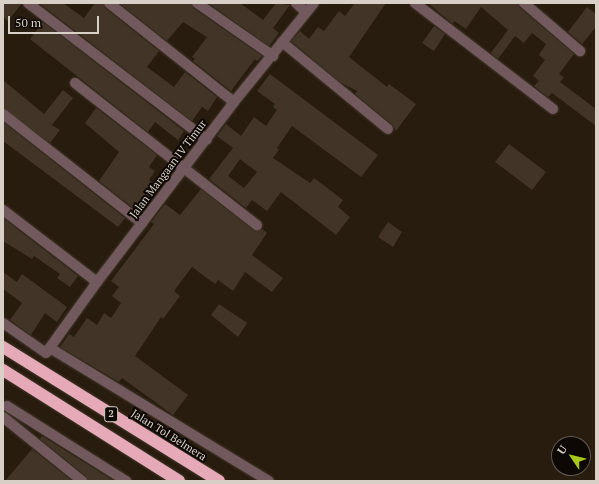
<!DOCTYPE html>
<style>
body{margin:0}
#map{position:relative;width:599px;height:484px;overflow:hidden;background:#281c0e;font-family:"PT Serif",serif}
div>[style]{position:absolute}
.building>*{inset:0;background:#423527}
.roads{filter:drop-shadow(0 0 1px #44392c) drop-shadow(0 0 1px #44392c)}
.minor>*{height:10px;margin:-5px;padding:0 5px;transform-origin:5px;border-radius:5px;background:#71595e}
.highway>*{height:12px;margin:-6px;padding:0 6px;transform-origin:6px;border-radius:6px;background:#e5a9b7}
span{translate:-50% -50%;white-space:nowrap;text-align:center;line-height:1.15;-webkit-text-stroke:4px #0d0803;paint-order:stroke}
.shield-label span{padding:1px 3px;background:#0d0803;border:1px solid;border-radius:3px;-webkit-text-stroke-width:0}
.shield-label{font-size:10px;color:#d8d0c7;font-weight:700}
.street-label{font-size:11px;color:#d8d0c7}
.frame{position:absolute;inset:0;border:4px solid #d8d0c7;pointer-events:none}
.north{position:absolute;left:551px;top:436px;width:40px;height:40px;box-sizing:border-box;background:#0d0803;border:1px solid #5e5851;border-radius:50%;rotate:305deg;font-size:11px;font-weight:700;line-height:16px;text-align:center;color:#d8d0c7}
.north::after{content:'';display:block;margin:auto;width:14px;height:18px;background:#a8c71c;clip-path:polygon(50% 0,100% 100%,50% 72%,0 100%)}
.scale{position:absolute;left:8px;top:16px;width:91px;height:18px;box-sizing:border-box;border:2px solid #d8d0c7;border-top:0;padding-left:5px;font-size:12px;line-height:14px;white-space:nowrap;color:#d8d0c7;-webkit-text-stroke:3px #0d0803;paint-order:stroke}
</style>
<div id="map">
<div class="building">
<div style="clip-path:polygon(3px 3px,22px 3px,8px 21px,3px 17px)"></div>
<div style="clip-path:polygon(39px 3px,63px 3px,84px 18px,95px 3px,103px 3px,105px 8px,159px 51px,147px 67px,174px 87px,185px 72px,217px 97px,208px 111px,202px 107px,192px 121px)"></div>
<div style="clip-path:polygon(119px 3px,191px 3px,193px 8px,262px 56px,257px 61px,255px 59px,231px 91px,193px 61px,195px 59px,192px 57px,207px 37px,183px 22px,167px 41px)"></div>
<div style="clip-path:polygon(208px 3px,240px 3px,263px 20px,276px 3px,290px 5px,273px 28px,279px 33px,269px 46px)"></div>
<div style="clip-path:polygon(355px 3px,386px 3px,349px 57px,387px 87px,389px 84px,416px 104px,396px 131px,392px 124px,355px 94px,357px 91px,340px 82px,291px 41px,300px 31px,309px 39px,318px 27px,324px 31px,339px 11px,345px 16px)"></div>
<div style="clip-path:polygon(428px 3px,518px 3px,520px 8px,574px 54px,559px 74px,564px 77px,560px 82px,596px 109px,596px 126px,552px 93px,548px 97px,534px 86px,539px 81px,533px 76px,545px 60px,539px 55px,546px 44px,532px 33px,524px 43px,515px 36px,498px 59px,491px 53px,508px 30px,481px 7px,466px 29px,454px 21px,453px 24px)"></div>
<div style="clip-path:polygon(587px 7px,596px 14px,596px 27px,582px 44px,568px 32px)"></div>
<div style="clip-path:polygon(43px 22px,184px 131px,178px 140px,155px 122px,148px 132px,30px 39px)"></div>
<div style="clip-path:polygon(434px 26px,445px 34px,434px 51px,422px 43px)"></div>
<div style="clip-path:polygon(evenodd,270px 74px,378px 155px,361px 177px,292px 126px,277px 148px,279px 150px,273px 158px,310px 183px,314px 178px,343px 200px,338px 207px,350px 217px,336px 235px,281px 192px,267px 211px,252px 200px,246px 208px,209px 179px,233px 148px,217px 136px,226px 124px,241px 136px,254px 117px,266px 126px,277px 110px,273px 107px,275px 104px,257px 91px,270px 74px,240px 159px,257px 172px,244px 188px,228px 176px,240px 159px)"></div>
<div style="clip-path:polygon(3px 80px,44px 114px,63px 90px,73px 98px,52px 125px,60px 130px,50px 143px,3px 108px)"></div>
<div style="clip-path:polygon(96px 108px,157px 155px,149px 167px,155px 171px,149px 180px,160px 189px,141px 214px,99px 181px,119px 152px,85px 123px)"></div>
<div style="clip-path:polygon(3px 122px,125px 218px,118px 227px,3px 141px)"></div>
<div style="clip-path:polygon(509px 144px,546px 172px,532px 190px,495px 162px)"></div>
<div style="clip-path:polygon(201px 189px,253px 230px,262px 229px,267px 233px,252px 255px,283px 278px,272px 292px,245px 272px,233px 291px,218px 280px,215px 284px,192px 267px,174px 291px,180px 296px,163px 319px,161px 317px,135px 356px,188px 395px,173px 415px,122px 378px,119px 382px,60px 347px,69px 334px,74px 337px,87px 318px,97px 325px,104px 313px,111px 318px,121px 303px,112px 296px,119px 287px,111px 281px,154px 224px,151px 222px,165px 204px,180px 215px)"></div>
<div style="clip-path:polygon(3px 218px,78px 276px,70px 287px,57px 278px,60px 274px,34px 256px,32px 259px,3px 241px)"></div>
<div style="clip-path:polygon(388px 222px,402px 232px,393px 247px,378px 237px)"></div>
<div style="clip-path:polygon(3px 272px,17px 282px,22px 274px,67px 307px,57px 322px,45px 313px,31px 335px,10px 320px,22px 303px,3px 289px)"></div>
<div style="clip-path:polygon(219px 304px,247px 323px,238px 337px,211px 315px)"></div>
<div style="clip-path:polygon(42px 436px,114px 481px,88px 481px,86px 476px,40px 439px)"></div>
<div style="clip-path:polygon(32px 449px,72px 481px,5px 481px)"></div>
</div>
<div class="roads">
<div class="minor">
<div style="left:28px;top:3px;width:225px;rotate:37.4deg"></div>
<div style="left:109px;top:3px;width:159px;rotate:38.4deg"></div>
<div style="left:197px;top:3px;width:93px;rotate:34.9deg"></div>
<div style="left:296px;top:3px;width:13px;rotate:42deg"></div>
<div style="left:415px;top:3px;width:174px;rotate:37.5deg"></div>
<div style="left:524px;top:3px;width:74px;rotate:40.6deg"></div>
<div style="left:282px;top:42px;width:137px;rotate:39.4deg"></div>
<div style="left:75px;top:83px;width:231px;rotate:38deg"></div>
<div style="left:3px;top:114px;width:177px;rotate:38.1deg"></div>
<div style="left:3px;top:210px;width:118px;rotate:37.5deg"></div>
<div style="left:3px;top:323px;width:52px;rotate:34.9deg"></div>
<div style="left:46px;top:353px;width:87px;rotate:-54.3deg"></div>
<div style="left:97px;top:282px;width:226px;rotate:-52.7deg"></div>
<div style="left:234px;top:102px;width:127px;rotate:-51.1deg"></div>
<div style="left:50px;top:348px;width:256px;rotate:31.3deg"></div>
<div style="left:7px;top:406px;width:141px;rotate:32.2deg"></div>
<div style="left:3px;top:417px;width:102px;rotate:39deg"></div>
</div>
<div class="highway">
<div style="left:3px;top:347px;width:254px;rotate:31.8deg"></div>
<div style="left:3px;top:370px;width:208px;rotate:32.2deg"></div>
</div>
</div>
<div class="shield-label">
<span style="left:111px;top:414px">2</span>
</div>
<div class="street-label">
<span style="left:168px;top:169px;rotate:-53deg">Jalan Mangaan IV Timur</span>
<span style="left:169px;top:435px;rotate:32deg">Jalan Tol Belmera</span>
</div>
<div class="frame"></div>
<div class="north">U</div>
<div class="scale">50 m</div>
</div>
